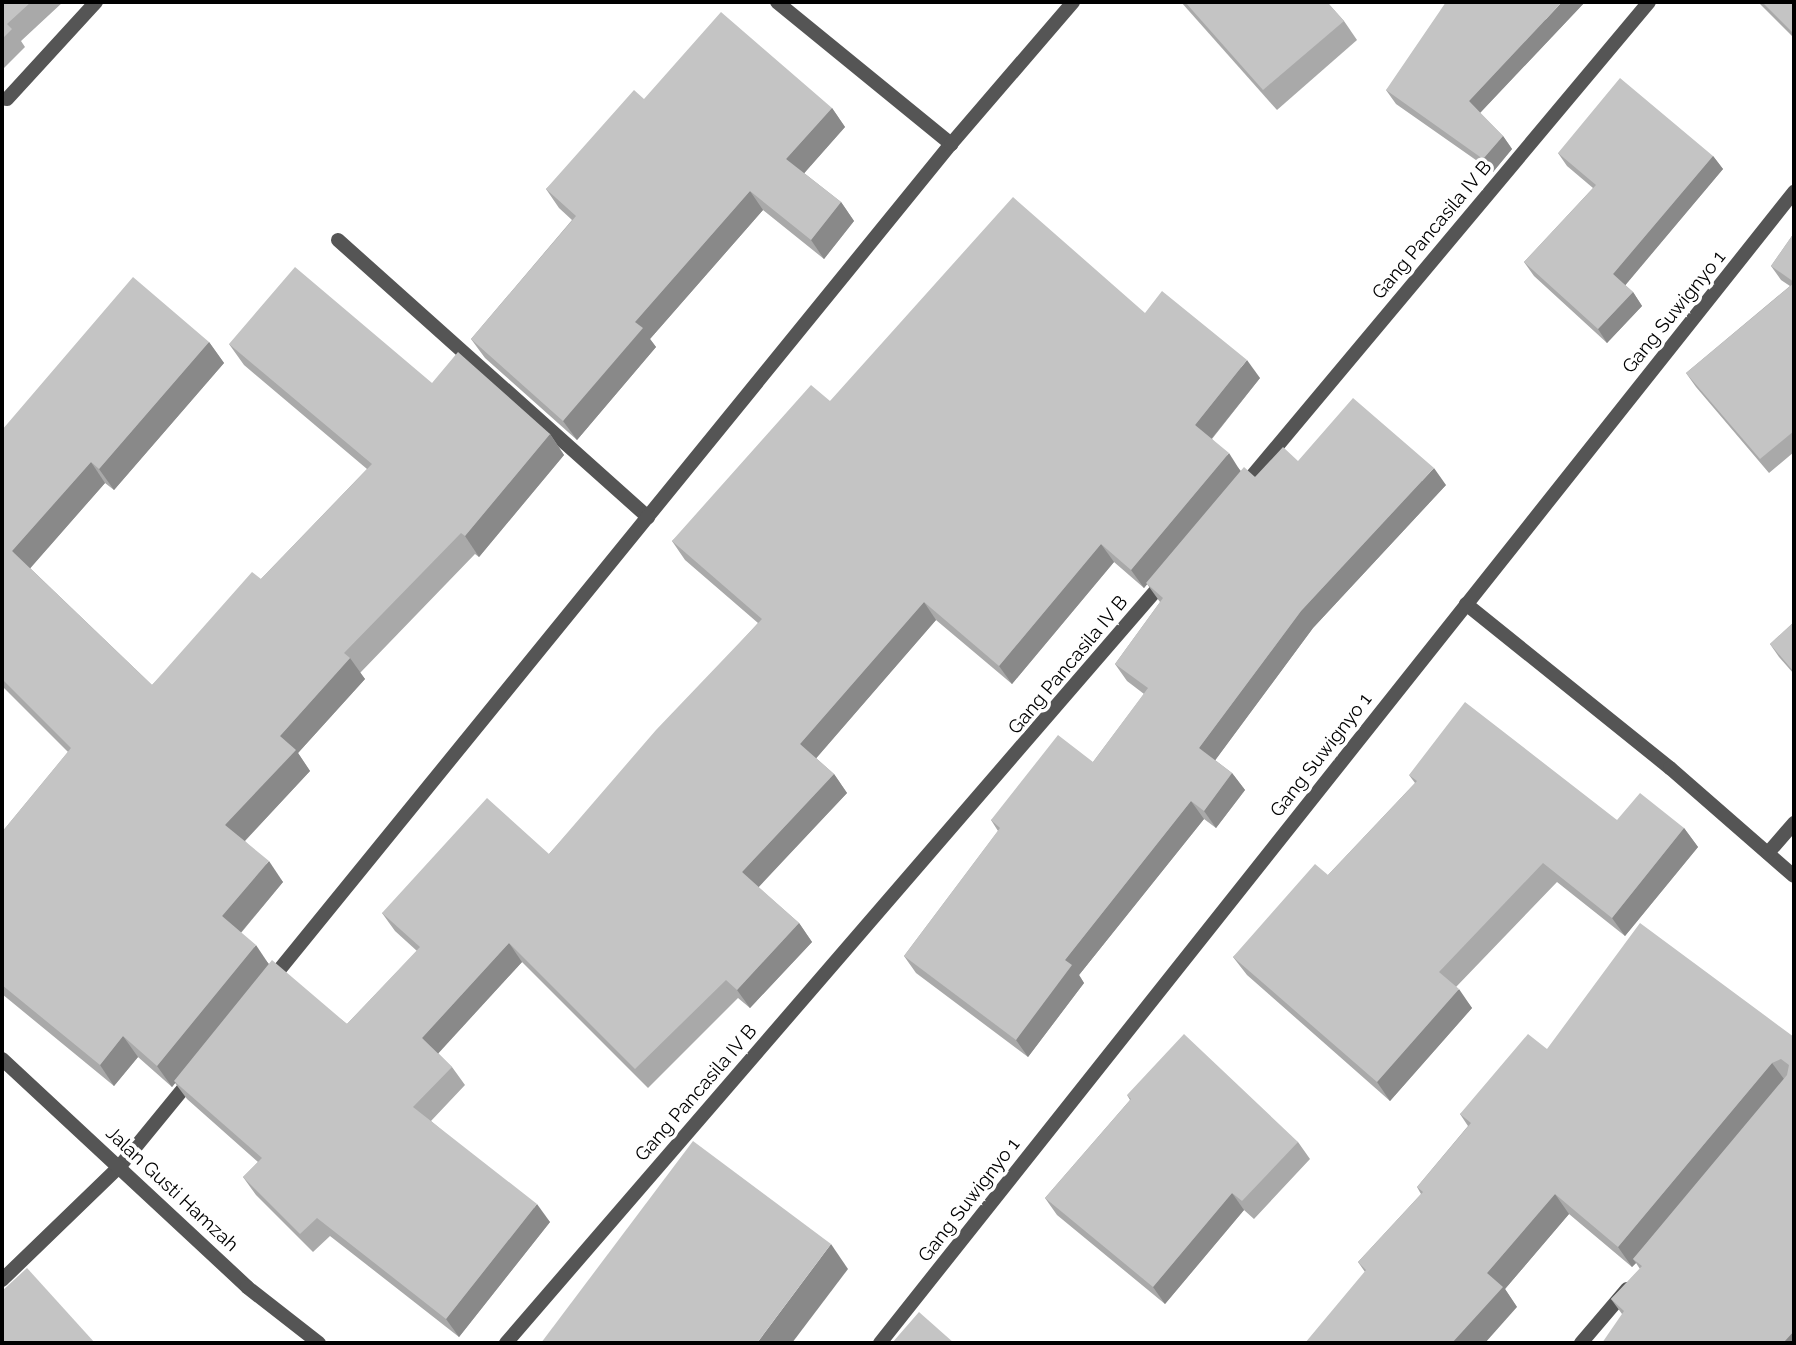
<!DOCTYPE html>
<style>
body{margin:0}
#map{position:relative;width:1796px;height:1345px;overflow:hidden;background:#fff;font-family:Raleway,sans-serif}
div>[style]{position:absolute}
.minor>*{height:14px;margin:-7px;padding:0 7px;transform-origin:7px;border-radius:7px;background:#555}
.tertiary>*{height:14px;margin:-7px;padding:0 7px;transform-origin:7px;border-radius:7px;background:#555}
.wall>*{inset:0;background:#a9a9a9}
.shaded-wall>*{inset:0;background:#898989}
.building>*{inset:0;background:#c4c4c4}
span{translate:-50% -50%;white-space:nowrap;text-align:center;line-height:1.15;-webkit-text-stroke:7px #fff;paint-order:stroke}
.street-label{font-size:19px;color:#000}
.frame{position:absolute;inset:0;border:4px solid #000;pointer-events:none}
</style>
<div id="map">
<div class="minor">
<div style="left:777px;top:2px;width:225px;rotate:39.2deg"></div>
<div style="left:7px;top:99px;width:132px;rotate:-47.5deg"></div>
<div style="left:338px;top:240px;width:416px;rotate:41.8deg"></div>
<div style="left:1242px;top:488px;width:634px;rotate:-50.06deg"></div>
<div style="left:1466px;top:604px;width:262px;rotate:38.8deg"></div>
<div style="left:1670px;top:768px;width:164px;rotate:41.1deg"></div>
<div style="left:1768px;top:853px;width:40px;rotate:-49deg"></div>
<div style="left:271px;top:980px;width:1078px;rotate:-50.88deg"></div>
<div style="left:951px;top:144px;width:187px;rotate:-49.3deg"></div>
<div style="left:2px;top:1280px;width:164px;rotate:-44deg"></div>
<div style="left:120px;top:1166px;width:114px;rotate:-50.7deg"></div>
<div style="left:506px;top:1343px;width:1007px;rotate:-49.19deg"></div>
<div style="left:880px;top:1343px;width:1470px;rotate:-51.55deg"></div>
<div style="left:1581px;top:1343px;width:71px;rotate:-49.6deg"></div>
</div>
<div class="tertiary">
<div style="left:2px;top:1059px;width:335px;rotate:42.9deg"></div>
<div style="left:247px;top:1287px;width:91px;rotate:37.9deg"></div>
</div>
<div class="wall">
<div style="clip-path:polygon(2px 2px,63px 2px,21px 41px,25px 47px,2px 70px)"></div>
<div style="clip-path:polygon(1181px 2px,1327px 2px,1344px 21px,1357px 40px,1277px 110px)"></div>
<div style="clip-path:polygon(1585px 2px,1480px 113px,1503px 136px,1512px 149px,1493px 172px,1396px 104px,1386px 90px)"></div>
<div style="clip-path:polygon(1758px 2px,1794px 2px,1794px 38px)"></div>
<div style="clip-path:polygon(644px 99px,832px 108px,845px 127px,804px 173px,841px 202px,854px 221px,824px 259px,763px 210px,650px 339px,656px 347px,577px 440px,485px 358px,471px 339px,572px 220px,559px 208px,546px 189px)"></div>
<div style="clip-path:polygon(1558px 153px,1713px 156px,1723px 169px,1625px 285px,1633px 292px,1642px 306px,1607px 343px,1534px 276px,1524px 262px,1593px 188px,1567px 166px)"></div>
<div style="clip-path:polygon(1794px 233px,1794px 452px,1769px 473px,1696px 387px,1686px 373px,1790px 286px,1781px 280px,1771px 266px)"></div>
<div style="clip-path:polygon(1145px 313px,1260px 378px,1212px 439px,1241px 471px,1255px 477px,1298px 461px,1446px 485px,1313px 628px,1215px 760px,1232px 773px,1245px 790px,1216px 828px,1204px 819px,1079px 975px,1084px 983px,1028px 1057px,916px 973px,904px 956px,998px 831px,991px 820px,1093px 762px,1144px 694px,1127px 681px,1115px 664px,1160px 602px,1147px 584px,1144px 588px,1114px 562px,1012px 684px,936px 620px,816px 758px,834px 774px,847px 793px,758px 887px,799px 923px,812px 942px,750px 1008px,738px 998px,648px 1088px,522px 962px,438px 1053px,452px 1067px,465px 1085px,431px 1121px,550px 1222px,459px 1337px,330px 1236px,313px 1252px,256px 1195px,243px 1177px,258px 1162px,187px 1099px,175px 1083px,172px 1087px,138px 1057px,114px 1086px,2px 994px,2px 832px,68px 752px,2px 686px,2px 430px,209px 342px,224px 363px,114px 490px,105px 483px,30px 568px,152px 685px,261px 579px,367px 469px,244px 365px,229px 344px,432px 383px,550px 434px,564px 455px,479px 557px,475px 554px,360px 673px,365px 679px,298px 753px,310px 771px,245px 841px,283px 882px,241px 933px,269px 964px,347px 1024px,417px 951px,395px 931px,382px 913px,549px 854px,758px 623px,685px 560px,672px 541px,830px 401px)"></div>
<div style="clip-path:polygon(1794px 622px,1794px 674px,1779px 657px,1770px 644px)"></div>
<div style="clip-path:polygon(1409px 775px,1617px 820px,1684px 828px,1698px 847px,1625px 936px,1557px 882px,1456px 987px,1472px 1008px,1390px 1101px,1247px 975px,1233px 957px,1328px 875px,1415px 783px)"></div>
<div style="clip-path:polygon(1794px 1037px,1794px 1343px,1622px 1314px,1611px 1299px,1640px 1269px,1636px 1263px,1632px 1267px,1569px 1214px,1505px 1289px,1517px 1307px,1365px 1272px,1358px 1262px,1421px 1194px,1417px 1187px,1468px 1126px,1460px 1114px,1547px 1049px)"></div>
<div style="clip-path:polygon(1127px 1095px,1298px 1142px,1310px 1159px,1254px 1219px,1244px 1210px,1165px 1304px,1057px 1215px,1045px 1198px,1130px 1100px)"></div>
</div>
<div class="shaded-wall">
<div style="clip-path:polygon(1562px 2px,1585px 2px,1478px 115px,1469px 101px)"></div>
<div style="clip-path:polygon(832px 108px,845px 127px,800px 178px,786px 159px)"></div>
<div style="clip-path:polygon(1503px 136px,1512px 149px,1493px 172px,1483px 159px)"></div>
<div style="clip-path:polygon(1713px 156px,1723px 169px,1623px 288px,1613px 274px)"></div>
<div style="clip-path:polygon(750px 191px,763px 210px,650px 339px,656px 347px,577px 440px,563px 421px,635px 322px)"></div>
<div style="clip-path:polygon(841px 202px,854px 221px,824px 259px,811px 240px)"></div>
<div style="clip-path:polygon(1633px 292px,1642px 306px,1607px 343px,1598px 329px)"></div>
<div style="clip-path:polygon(209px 342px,224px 363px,114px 490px,99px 469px)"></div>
<div style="clip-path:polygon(1247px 360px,1260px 378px,1208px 443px,1195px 425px)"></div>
<div style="clip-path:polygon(550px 434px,564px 455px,479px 557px,465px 536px)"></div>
<div style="clip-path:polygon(1229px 453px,1241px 472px,1144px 588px,1131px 570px)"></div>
<div style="clip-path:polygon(91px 462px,105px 483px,27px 572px,12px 551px)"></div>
<div style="clip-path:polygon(1434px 468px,1446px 485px,1313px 628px,1211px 766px,1199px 748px,1301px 611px)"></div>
<div style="clip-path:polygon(1101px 544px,1114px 562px,1012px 684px,999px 666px)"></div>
<div style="clip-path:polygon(924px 602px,936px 620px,813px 762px,800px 744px)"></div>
<div style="clip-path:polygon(350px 658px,365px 679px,298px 753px,310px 771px,240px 846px,225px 825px,280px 736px)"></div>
<div style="clip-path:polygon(1232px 773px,1245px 790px,1216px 828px,1204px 811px)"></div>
<div style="clip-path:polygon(834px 774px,847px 793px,755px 891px,742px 872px)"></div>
<div style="clip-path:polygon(1191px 801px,1204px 819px,1079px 975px,1084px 983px,1028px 1057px,1016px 1040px,1065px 960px)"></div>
<div style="clip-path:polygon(1684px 828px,1698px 847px,1625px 936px,1612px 918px)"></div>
<div style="clip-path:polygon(269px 861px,283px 882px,237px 937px,222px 916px)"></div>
<div style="clip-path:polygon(799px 923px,812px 942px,750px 1008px,737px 990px)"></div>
<div style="clip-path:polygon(509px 943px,522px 962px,435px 1057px,422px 1038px)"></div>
<div style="clip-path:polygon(256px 945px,270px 966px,172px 1087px,157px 1066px)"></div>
<div style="clip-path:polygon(1459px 989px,1472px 1008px,1390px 1101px,1377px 1082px)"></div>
<div style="clip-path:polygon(123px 1036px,138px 1057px,114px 1086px,100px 1065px)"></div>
<div style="clip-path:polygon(1772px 1063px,1787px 1083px,1633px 1259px,1636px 1263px,1632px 1267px,1618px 1247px)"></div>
<div style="clip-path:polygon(1232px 1193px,1244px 1210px,1165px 1304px,1153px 1287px)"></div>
<div style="clip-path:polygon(1555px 1194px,1569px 1214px,1505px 1289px,1517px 1307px,1485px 1343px,1452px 1343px,1487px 1273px)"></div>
<div style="clip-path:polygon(537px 1204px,550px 1222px,459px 1337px,446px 1319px)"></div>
<div style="clip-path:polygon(831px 1244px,848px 1269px,792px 1343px,757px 1343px)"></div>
<div style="clip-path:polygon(1794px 1331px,1794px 1343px,1783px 1343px)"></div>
</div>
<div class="building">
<div style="clip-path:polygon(2px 2px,31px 2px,7px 24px,12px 29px,2px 39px)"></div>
<div style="clip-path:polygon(1185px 2px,1327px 2px,1344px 21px,1263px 90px)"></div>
<div style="clip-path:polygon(1446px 2px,1562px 2px,1469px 101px,1503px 136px,1483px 159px,1386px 90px)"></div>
<div style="clip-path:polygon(1762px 2px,1794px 2px,1794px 34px)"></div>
<div style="clip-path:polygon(721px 12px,832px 108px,786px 159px,841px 202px,811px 240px,750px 191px,635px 322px,643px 328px,563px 421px,471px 339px,576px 216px,546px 189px,634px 90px,644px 99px)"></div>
<div style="clip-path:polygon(1620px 78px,1713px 156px,1613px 274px,1633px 292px,1598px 329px,1524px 262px,1596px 185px,1558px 153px)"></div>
<div style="clip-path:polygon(1013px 197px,1145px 313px,1162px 291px,1247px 360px,1195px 425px,1229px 453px,1131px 570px,1101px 544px,999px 666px,924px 602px,800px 744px,834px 774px,742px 872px,799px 923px,737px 990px,726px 980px,635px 1069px,509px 943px,422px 1038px,452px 1067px,413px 1107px,537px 1204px,446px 1319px,317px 1218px,300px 1234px,243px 1177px,262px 1158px,174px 1081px,272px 960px,347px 1024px,420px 947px,382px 913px,487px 798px,549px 854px,656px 730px,762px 619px,672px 541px,811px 385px,830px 401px)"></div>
<div style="clip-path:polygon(1794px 233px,1794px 282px,1771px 266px)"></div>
<div style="clip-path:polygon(295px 267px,432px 383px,458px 352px,550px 434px,465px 536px,461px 533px,344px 653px,350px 658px,280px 736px,296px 750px,225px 825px,269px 861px,222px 916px,256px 945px,157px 1066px,123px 1036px,100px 1065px,2px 985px,2px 832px,71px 748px,2px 679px,2px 430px,133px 277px,209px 342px,99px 469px,91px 462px,12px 551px,152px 685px,252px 572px,261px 579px,372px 464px,229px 344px)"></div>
<div style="clip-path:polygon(1794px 283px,1794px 431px,1760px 459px,1686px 373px)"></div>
<div style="clip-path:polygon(1353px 398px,1434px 468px,1301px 611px,1199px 748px,1232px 773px,1204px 811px,1191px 801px,1065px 960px,1072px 965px,1016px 1040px,904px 956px,1000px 828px,991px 820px,1058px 735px,1093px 762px,1148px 688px,1115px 664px,1163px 598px,1146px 583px,1244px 467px,1255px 477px,1283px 447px,1298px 461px)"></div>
<div style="clip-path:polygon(1794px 622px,1794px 672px,1770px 644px)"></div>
<div style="clip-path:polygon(1465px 702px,1617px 820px,1640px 793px,1684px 828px,1612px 918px,1543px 863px,1439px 972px,1459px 989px,1377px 1082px,1233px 957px,1315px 864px,1328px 875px,1417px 781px,1409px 775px)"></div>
<div style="clip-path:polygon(1640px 923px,1794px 1037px,1794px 1331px,1783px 1343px,1602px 1343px,1624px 1311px,1611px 1299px,1642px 1266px,1633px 1259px,1787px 1075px,1789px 1065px,1781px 1059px,1772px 1063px,1618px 1247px,1555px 1194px,1487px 1273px,1503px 1287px,1452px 1343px,1305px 1343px,1366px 1270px,1358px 1262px,1423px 1192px,1417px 1187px,1471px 1123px,1460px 1114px,1528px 1034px,1547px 1049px)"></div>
<div style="clip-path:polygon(1184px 1034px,1298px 1142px,1242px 1201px,1232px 1193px,1153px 1287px,1045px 1198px,1131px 1099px,1127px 1095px)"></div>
<div style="clip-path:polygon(693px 1141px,831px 1244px,757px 1343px,541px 1343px)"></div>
<div style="clip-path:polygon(27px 1268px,95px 1343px,2px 1343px,2px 1291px)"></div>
<div style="clip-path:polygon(919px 1312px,954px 1343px,892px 1343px)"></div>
</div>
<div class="street-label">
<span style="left:1432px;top:230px;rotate:-50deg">Gang Pancasila IV B</span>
<span style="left:1674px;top:312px;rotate:-51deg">Gang Suwignyo 1</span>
<span style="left:1068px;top:665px;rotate:-50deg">Gang Pancasila IV B</span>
<span style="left:1321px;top:755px;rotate:-52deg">Gang Suwignyo 1</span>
<span style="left:696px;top:1093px;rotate:-49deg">Gang Pancasila IV B</span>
<span style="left:172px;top:1189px;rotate:43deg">Jalan Gusti Hamzah</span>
<span style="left:969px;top:1200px;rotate:-52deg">Gang Suwignyo 1</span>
</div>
<div class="frame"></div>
</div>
